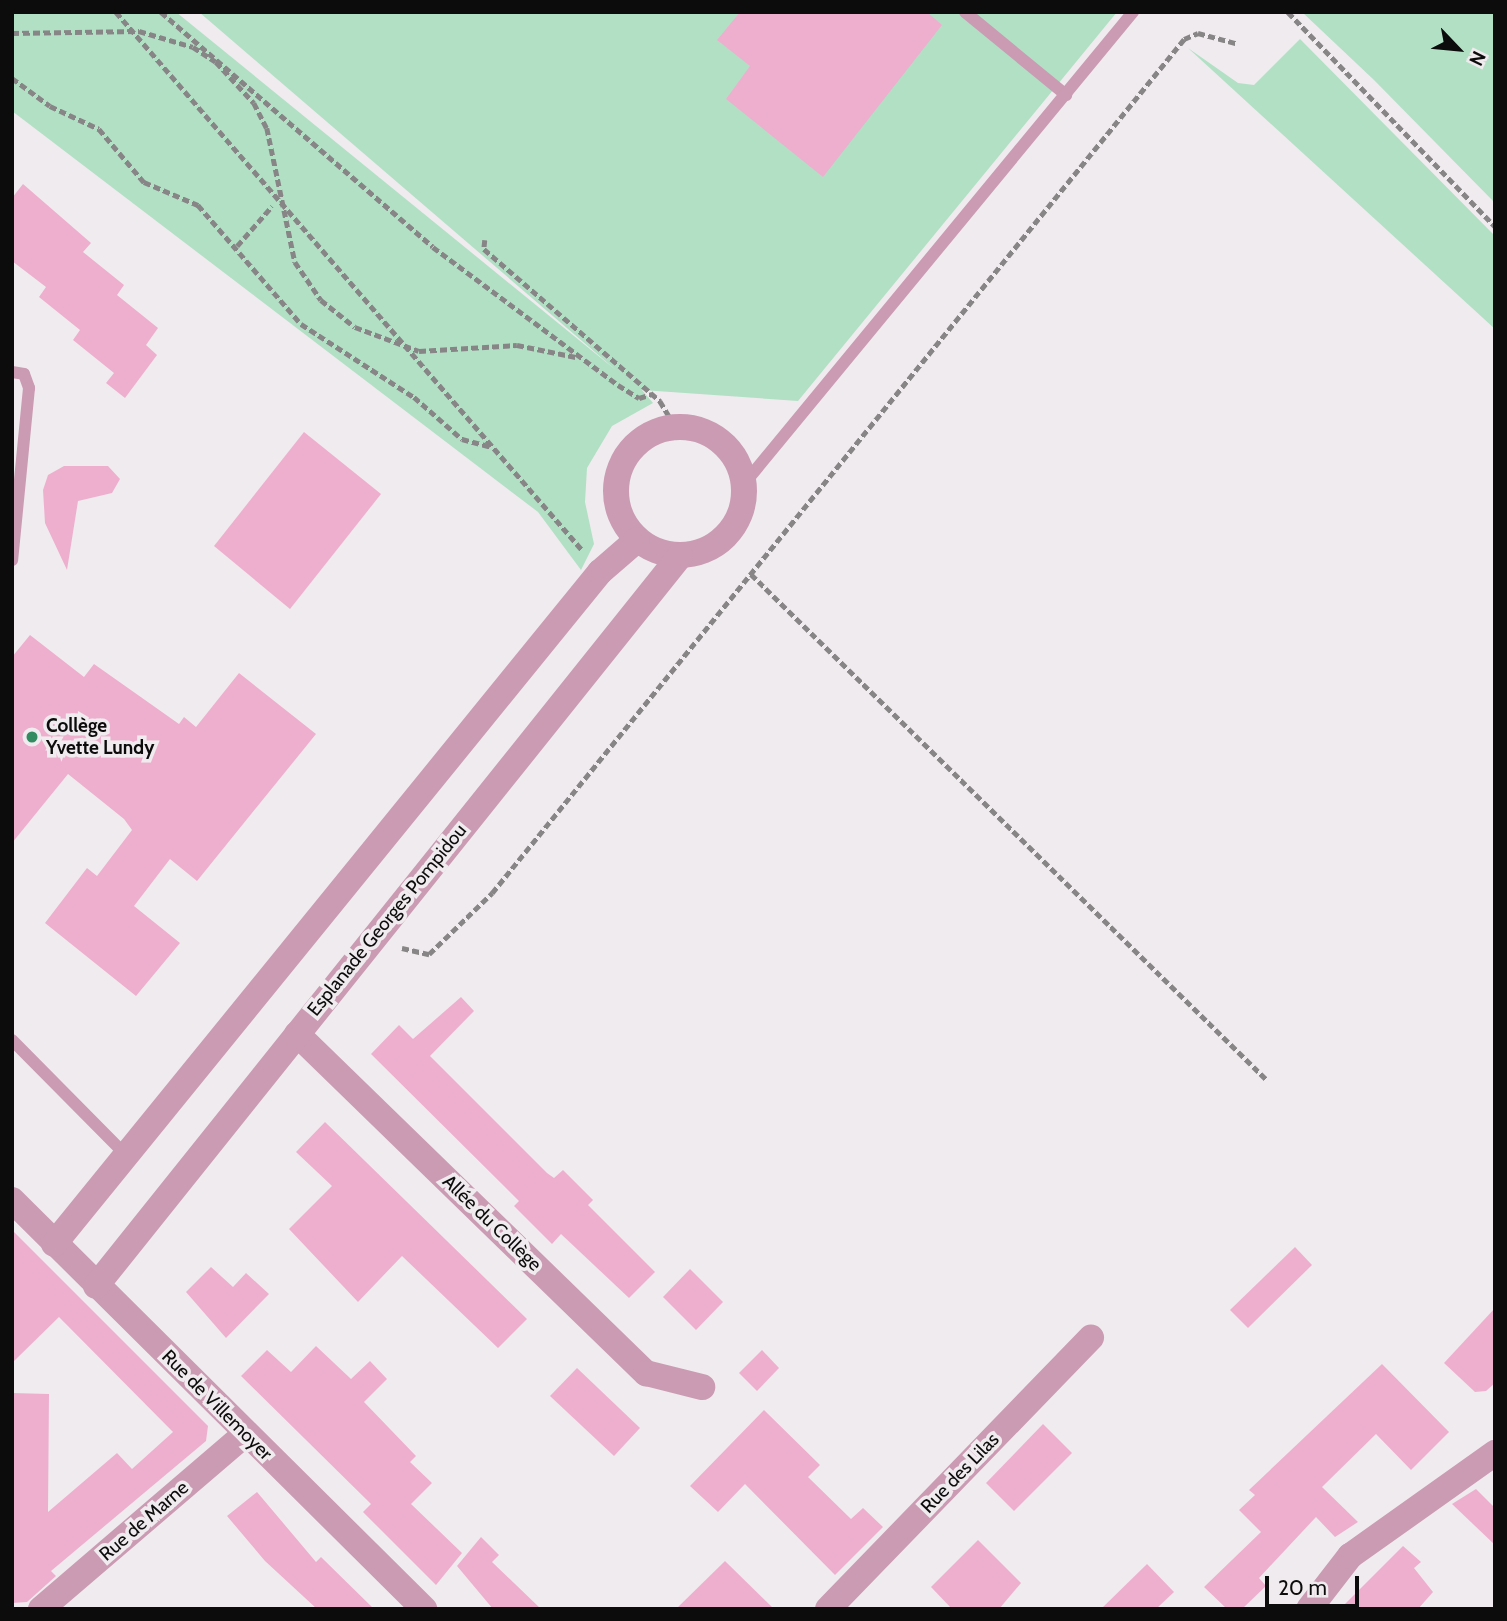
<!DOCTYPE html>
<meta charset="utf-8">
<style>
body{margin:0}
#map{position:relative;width:1507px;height:1621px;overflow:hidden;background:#f0ebee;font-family:Cabin,sans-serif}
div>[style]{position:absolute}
.green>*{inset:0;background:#b1e0c5}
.building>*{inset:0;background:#eeafcf}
.path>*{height:4.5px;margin-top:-2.25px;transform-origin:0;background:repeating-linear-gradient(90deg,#888587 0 7px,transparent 0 10.5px)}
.lane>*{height:12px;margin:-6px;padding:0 6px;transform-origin:6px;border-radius:6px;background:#ca9bb3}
.street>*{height:26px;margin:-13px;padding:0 13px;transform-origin:13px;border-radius:13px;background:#ca9bb3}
.street>.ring{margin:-13px;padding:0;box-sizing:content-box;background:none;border:26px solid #ca9bb3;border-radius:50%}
.dots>*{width:19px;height:19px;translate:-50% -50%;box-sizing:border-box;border:4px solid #f0ebee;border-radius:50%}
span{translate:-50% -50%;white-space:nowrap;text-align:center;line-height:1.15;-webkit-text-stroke:7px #f0ebee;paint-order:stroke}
.poi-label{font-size:19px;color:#0d0c0c;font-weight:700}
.left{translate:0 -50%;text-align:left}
.street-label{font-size:19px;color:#0d0c0c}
.frame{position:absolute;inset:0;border:14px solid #0d0c0c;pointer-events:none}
.north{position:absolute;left:1423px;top:14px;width:70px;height:70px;-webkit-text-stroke:5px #f0ebee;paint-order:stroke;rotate:116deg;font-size:19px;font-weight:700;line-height:28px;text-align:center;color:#0d0c0c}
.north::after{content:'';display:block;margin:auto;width:24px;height:32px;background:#0d0c0c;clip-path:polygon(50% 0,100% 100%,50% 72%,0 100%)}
.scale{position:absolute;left:1265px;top:1576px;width:94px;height:32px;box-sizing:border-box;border:4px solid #0d0c0c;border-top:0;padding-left:9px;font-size:21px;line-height:24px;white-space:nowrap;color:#0d0c0c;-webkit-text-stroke:5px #f0ebee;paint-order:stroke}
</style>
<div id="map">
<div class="green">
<div style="clip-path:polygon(12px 12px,176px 12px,617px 371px,199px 12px,1117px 12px,798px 401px,642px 390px,653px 403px,612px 426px,587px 468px,585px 502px,594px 544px,581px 570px,538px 512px,12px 111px)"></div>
<div style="clip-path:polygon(1302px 12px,1495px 12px,1495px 203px,1374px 80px)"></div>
<div style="clip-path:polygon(1300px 39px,1495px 236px,1495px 329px,1188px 48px,1238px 83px,1254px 85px)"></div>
</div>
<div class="building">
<div style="clip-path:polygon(740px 12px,927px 12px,942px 25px,823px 177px,726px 99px,750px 66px,717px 40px)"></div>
<div style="clip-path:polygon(23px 184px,91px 243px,83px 252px,124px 285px,117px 295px,158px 328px,146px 345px,157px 355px,125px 398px,106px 383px,114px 373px,73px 340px,80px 330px,39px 297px,46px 287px,12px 261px,12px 198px)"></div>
<div style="clip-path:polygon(304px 432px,381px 494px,290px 609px,214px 546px)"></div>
<div style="clip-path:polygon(64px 466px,108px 466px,120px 479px,112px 493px,78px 501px,67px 570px,45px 523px,43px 490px,48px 475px)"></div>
<div style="clip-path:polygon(30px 635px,84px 677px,94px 664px,179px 724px,184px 717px,196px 727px,239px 673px,316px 734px,197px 881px,170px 859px,134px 906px,180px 943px,136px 996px,45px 923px,87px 868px,97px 876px,132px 830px,124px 819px,68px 774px,12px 843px,12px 657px)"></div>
<div style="clip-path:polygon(461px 997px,474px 1011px,430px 1056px,547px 1173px,554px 1178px,563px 1170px,593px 1200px,588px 1205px,655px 1272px,629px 1298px,561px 1234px,552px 1244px,514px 1206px,519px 1201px,371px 1054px,399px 1025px,413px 1039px)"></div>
<div style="clip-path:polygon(325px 1122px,527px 1319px,498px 1348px,402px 1256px,358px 1302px,289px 1229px,332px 1186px,296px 1152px)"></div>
<div style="clip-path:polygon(12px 1230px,208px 1426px,206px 1441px,51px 1571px,56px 1576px,27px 1602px,12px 1603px,12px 1393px,49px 1394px,48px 1512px,117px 1453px,132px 1469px,173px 1432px,59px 1317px,12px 1363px)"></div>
<div style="clip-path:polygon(1295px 1247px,1312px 1265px,1248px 1328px,1230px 1310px)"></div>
<div style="clip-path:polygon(211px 1267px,233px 1287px,246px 1273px,269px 1294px,226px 1338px,186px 1292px)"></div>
<div style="clip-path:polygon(690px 1269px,723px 1302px,696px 1330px,663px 1297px)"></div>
<div style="clip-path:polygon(1495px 1308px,1495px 1383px,1486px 1391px,1475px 1392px,1444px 1363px)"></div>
<div style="clip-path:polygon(316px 1346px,351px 1379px,370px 1361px,387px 1379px,364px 1402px,416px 1456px,410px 1462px,432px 1483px,411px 1504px,462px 1553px,436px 1585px,363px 1512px,371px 1504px,241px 1376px,267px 1350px,291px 1372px)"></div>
<div style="clip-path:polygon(762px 1350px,779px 1368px,757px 1391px,739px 1373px)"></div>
<div style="clip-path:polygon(1382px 1364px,1449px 1432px,1411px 1470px,1376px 1434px,1322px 1487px,1358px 1522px,1335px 1537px,1316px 1517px,1259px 1578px,1266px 1586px,1242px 1609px,1227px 1609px,1204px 1587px,1261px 1532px,1239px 1510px,1255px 1495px,1249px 1490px)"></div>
<div style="clip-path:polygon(577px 1368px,640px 1428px,614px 1456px,550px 1396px)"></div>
<div style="clip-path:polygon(764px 1410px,820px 1465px,808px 1477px,851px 1519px,863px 1508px,883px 1527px,835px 1575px,745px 1484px,718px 1512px,690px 1486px)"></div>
<div style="clip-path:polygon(1043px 1424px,1072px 1453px,1014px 1511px,986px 1483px)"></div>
<div style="clip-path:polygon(1476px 1489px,1495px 1508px,1495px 1545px,1452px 1504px)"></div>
<div style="clip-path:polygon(257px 1492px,316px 1562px,321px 1557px,374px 1609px,317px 1609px,265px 1561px,227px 1516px)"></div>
<div style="clip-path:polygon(481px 1537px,499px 1555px,492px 1562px,541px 1609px,493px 1609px,457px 1566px)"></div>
<div style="clip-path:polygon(978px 1540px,1021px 1583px,999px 1609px,952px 1609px,931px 1587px)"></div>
<div style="clip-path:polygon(1403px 1546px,1421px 1562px,1414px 1568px,1433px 1592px,1418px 1609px,1340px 1609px)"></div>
<div style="clip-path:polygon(725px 1561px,774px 1609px,676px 1609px)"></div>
<div style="clip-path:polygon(1147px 1564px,1174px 1592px,1156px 1609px,1101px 1609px)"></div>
</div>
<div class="path">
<div style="left:116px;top:12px;width:713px;rotate:49.09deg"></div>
<div style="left:161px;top:12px;width:359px;rotate:40.8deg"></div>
<div style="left:433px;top:247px;width:231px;rotate:36.7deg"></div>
<div style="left:618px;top:385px;width:25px;rotate:32deg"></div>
<div style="left:639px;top:398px;width:14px;rotate:-17deg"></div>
<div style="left:1288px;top:12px;width:298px;rotate:46deg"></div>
<div style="left:12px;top:33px;width:127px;rotate:-0.9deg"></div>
<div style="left:139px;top:31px;width:56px;rotate:16.5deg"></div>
<div style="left:193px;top:47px;width:27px;rotate:33deg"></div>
<div style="left:216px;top:62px;width:56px;rotate:47.2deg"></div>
<div style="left:254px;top:103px;width:28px;rotate:63deg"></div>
<div style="left:267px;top:128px;width:137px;rotate:78.2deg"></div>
<div style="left:295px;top:262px;width:46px;rotate:55.6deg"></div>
<div style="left:321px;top:300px;width:43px;rotate:38.5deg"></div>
<div style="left:355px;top:327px;width:68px;rotate:20.6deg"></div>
<div style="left:419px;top:351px;width:98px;rotate:-3.5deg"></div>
<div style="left:517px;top:345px;width:60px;rotate:11.5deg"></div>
<div style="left:12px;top:78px;width:47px;rotate:36.4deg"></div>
<div style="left:50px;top:106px;width:54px;rotate:25.1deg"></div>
<div style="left:99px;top:129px;width:70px;rotate:49.7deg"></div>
<div style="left:144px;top:182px;width:59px;rotate:23.1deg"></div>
<div style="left:198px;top:205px;width:157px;rotate:49.1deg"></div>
<div style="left:301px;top:324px;width:135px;rotate:32.9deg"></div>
<div style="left:414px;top:397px;width:64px;rotate:41.2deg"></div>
<div style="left:462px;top:439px;width:31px;rotate:15deg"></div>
<div style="left:485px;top:240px;width:9px;rotate:96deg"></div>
<div style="left:484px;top:249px;width:233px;rotate:40.8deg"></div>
<div style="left:660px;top:401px;width:29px;rotate:59deg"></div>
<div style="left:237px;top:246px;width:53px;rotate:-48.8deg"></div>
<div style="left:751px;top:574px;width:723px;rotate:44.44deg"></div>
<div style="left:402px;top:948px;width:28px;rotate:13deg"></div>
<div style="left:429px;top:954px;width:88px;rotate:-44.1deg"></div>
<div style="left:492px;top:893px;width:1099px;rotate:-50.98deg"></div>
<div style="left:1184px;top:39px;width:15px;rotate:-23deg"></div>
<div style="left:1198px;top:33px;width:39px;rotate:15deg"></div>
</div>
<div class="lane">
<div style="left:965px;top:12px;width:131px;rotate:39.4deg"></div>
<div style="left:12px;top:372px;width:12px;rotate:9deg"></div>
<div style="left:24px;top:374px;width:15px;rotate:70deg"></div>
<div style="left:29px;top:388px;width:173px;rotate:95.6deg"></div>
<div style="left:744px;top:484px;width:612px;rotate:-50.51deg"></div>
<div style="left:12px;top:1040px;width:162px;rotate:45.3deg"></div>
</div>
<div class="street">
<div class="ring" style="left:616px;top:427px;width:102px;height:102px"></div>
<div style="left:297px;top:1034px;width:487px;rotate:44.2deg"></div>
<div style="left:646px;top:1373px;width:58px;rotate:14deg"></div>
<div style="left:12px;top:1200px;width:581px;rotate:44.79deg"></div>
<div style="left:54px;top:1244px;width:866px;rotate:-50.91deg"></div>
<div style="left:600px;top:572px;width:49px;rotate:-40.9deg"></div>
<div style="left:96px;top:1286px;width:935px;rotate:-51.34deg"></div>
<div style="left:41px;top:1609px;width:270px;rotate:-40.6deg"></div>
<div style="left:828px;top:1609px;width:378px;rotate:-45.9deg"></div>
<div style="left:1309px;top:1609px;width:67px;rotate:-52.3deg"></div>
<div style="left:1350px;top:1556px;width:178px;rotate:-35.4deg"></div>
</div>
<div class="dots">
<div style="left:32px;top:737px;background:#338c61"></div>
</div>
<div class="poi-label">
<span class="left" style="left:46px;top:737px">Collège<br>Yvette Lundy</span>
</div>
<div class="street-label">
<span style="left:387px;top:920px;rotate:-51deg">Esplanade Georges Pompidou</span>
<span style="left:492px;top:1223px;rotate:44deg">Allée du Collège</span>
<span style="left:217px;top:1405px;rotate:45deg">Rue de Villemoyer</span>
<span style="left:960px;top:1473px;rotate:-46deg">Rue des Lilas</span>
<span style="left:144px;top:1521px;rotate:-41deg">Rue de Marne</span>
</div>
<div class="frame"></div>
<div class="north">N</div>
<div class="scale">20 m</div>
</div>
